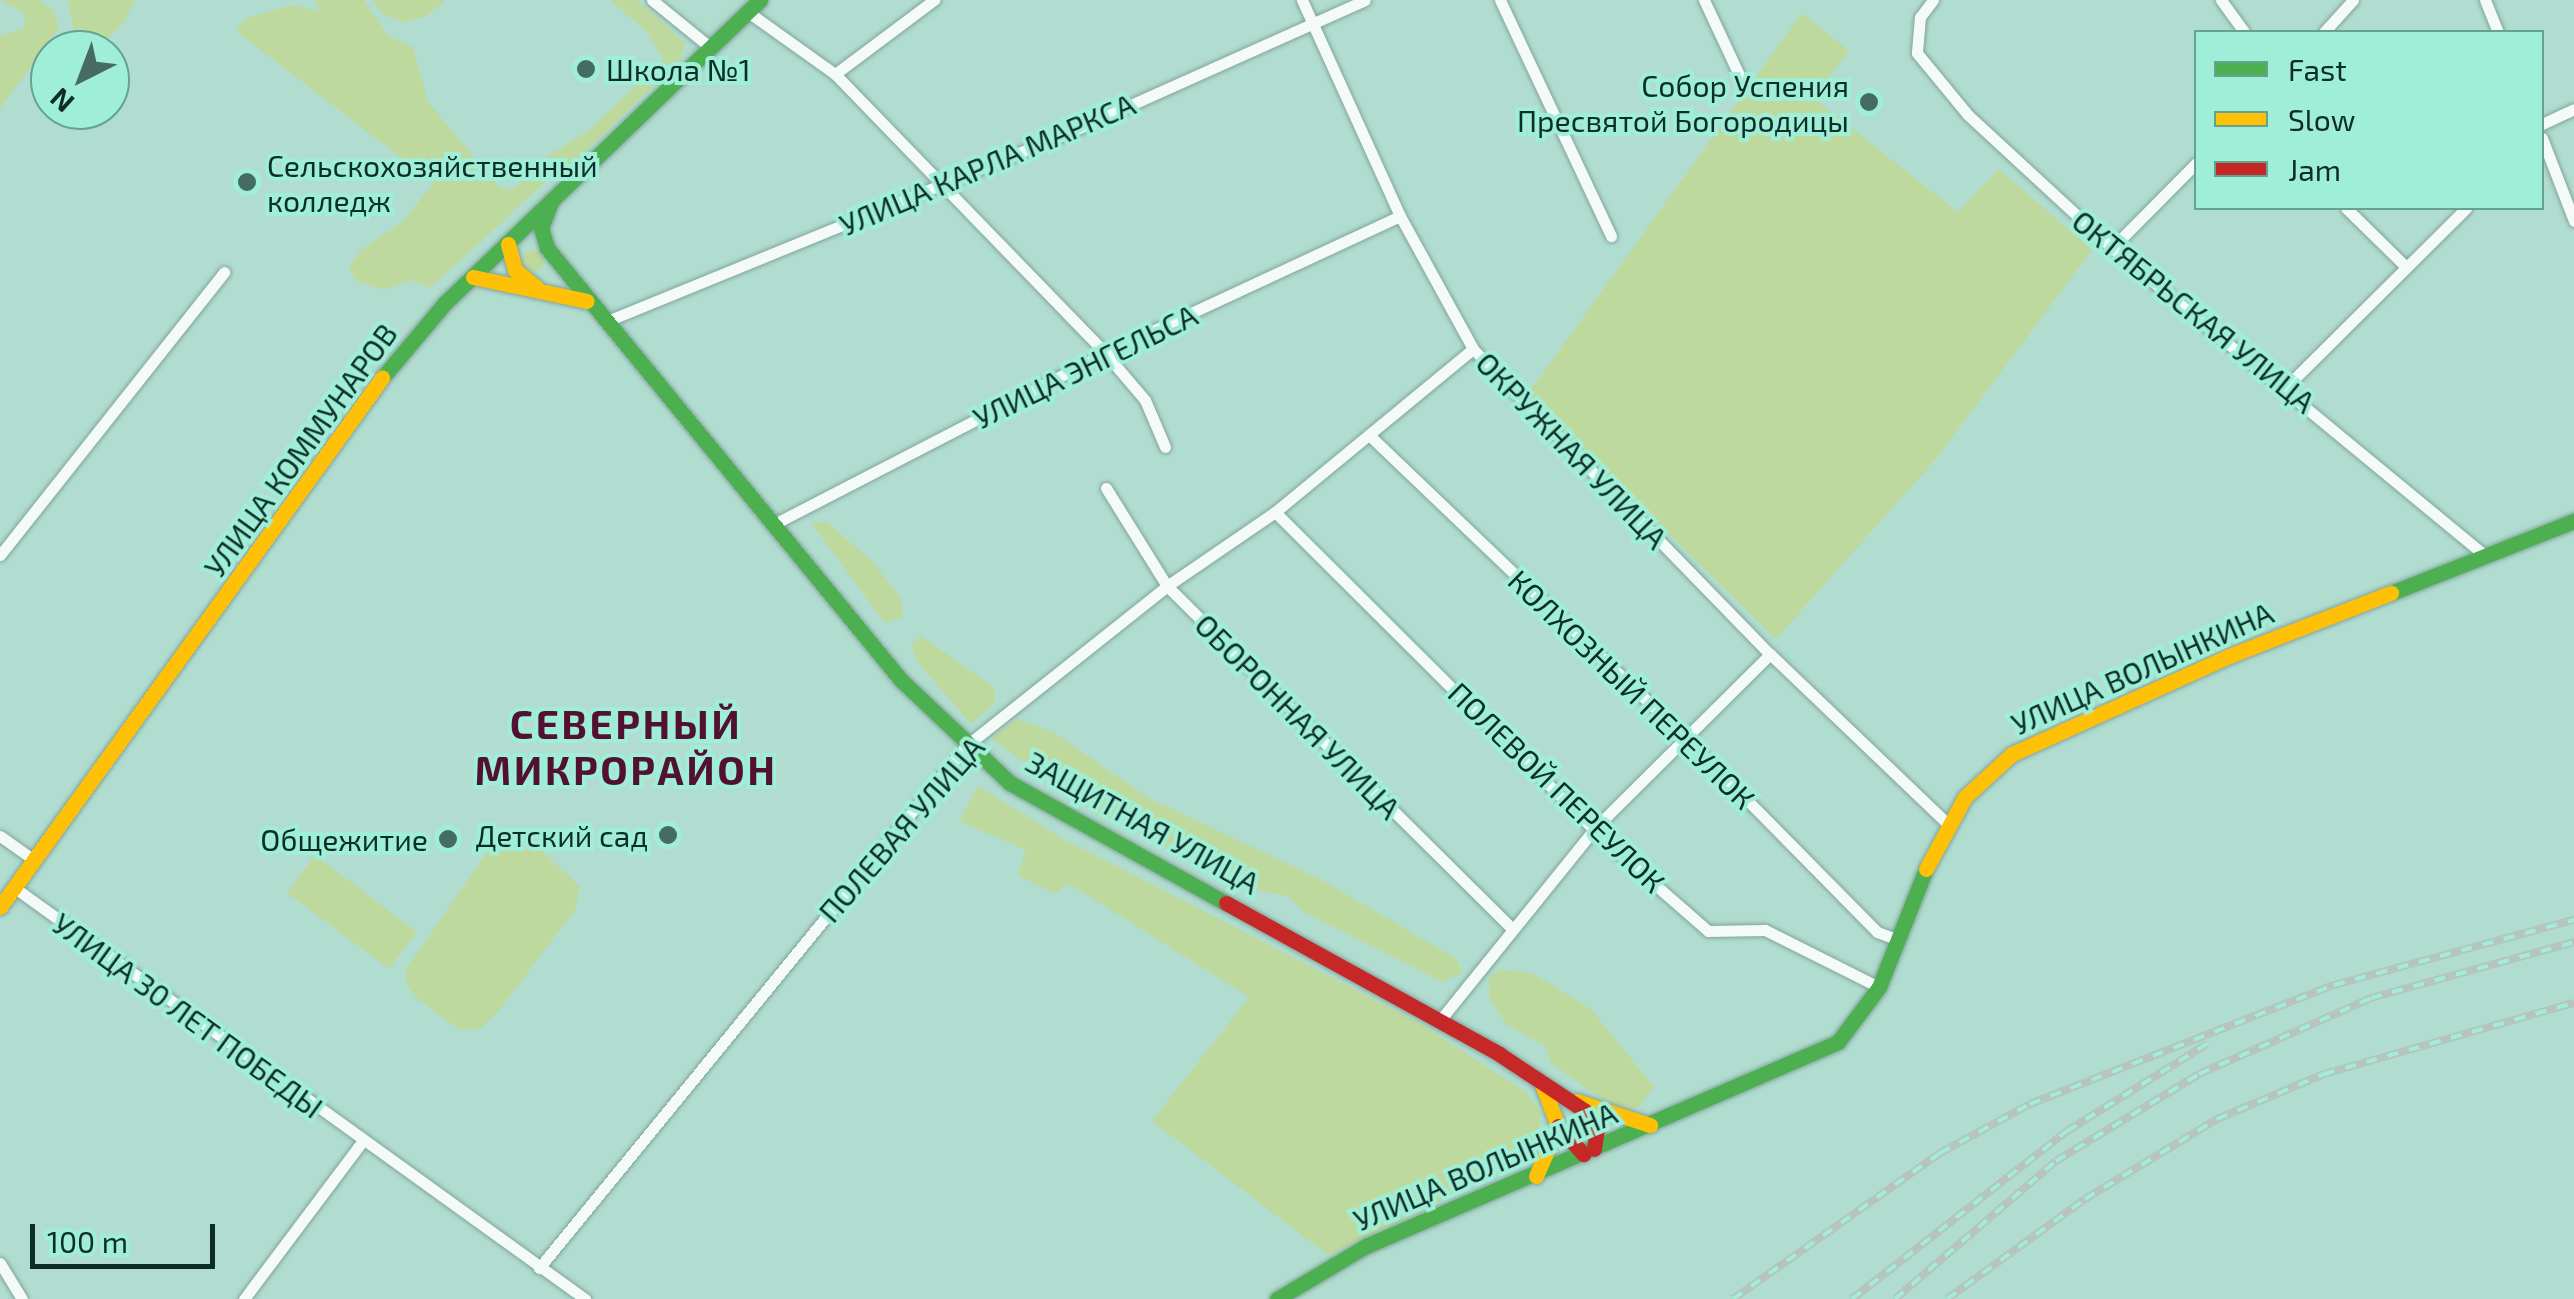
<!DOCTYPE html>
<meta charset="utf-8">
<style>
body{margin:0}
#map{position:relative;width:2574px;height:1299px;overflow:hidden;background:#b1ddd0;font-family:"Exo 2",sans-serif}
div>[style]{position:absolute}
.green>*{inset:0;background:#bed99d}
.round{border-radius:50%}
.roads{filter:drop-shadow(0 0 2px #82a59c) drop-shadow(0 0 2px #82a59c)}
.street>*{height:11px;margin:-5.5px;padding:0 5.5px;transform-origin:5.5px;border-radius:5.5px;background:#f3faf8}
.fast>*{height:15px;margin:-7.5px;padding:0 7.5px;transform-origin:7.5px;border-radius:7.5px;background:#4caf50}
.slow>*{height:15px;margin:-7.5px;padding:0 7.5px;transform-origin:7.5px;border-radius:7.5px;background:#ffc107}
.jam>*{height:15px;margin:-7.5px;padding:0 7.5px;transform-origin:7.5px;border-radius:7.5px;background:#c62828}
.rail>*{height:8px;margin-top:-4px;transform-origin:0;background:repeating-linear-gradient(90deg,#9fefd8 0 11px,#b6c3bf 0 22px);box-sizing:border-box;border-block:2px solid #b6c3bf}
.dots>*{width:28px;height:28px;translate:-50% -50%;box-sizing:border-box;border:5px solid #9fefd8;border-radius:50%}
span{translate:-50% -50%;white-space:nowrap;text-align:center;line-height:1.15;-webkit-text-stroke:8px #9fefd8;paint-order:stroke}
.poi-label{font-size:30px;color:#0c2e26}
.left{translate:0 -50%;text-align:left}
.right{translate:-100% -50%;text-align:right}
.street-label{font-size:30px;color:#0c2e26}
.district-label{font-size:40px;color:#521131;font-weight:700;letter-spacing:2.5px}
.legend{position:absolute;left:2194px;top:30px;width:350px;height:180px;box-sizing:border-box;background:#9fefd8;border:2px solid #64a291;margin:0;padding:12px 18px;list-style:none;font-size:30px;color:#0c2e26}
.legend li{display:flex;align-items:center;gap:20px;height:50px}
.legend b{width:50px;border:2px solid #64a291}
.north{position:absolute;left:30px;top:30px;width:100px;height:100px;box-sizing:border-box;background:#9fefd8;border:2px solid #64a291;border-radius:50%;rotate:222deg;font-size:28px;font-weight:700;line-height:40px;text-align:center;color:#0c2e26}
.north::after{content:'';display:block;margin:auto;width:35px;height:45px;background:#466b62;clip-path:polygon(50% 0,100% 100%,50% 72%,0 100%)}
.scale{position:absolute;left:30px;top:1224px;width:185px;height:45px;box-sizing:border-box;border:5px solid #0c2e26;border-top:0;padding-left:12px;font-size:30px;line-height:35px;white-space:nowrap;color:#0c2e26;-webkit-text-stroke:8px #9fefd8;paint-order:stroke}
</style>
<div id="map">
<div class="green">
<div style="clip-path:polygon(0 0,39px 0,54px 11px,59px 28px,0 109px,0 36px,24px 28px,25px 14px)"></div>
<div style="clip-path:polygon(68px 0,135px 0,124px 22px,95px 50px,70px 50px,76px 44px)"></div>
<div style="clip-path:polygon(315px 0,364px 0,388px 36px,413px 47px,428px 102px,500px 188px,515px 189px,530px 167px,588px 131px,664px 59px,645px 30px,610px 0,638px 0,685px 43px,680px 60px,568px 169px,554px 174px,430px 288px,411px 280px,384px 290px,356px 281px,349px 267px,360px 251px,403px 221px,433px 184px,428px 164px,400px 157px,236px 31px,244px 19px,291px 5px,320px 11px)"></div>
<div style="clip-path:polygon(372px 0,445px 0,427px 16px,404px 22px,384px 15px)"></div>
<div style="clip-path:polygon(1802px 13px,1849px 51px,1813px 98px,1958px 212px,1999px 169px,2092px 250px,1936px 459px,1776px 639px,1527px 395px)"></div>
<div class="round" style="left:522px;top:250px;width:22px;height:22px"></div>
<div style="clip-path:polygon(827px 522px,872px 561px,901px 598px,903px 617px,885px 623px,811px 523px)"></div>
<div style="clip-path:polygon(921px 636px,995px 688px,994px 703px,971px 724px,918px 663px,911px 645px)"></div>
<div style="clip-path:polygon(1017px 719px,1053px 732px,1149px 798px,1320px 879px,1457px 959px,1462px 973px,1442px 982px,1304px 912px,1288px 896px,1245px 889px,1203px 856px,1156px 845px,1139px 819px,1102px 819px,991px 738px)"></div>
<div style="clip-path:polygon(978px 786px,1060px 837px,1416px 1021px,1527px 1093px,1541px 1112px,1535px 1156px,1328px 1255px,1152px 1121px,1249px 997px,1068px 883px,1055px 894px,1018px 875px,1026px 850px,959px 821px)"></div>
<div style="clip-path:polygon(511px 837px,532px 841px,580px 887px,575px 910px,497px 1013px,481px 1028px,460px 1030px,419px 1000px,407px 986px,406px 969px,492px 845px)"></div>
<div style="clip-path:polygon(315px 855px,417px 932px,389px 969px,287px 893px)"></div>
<div style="clip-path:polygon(1499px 969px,1532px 973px,1591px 1009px,1654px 1087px,1639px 1107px,1626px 1110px,1600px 1098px,1551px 1063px,1545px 1046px,1507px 1025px,1489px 999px,1489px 978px)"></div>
</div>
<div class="roads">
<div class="street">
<div style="left:652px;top:0;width:76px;rotate:39.1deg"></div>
<div style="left:1302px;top:0;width:237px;rotate:65.6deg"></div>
<div style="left:1400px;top:216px;width:152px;rotate:61.2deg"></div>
<div style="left:1473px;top:349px;width:426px;rotate:45.8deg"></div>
<div style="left:1770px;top:654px;width:246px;rotate:43.7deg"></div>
<div style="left:1500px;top:0;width:261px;rotate:64.8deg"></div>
<div style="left:1704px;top:0;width:89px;rotate:64.9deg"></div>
<div style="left:1933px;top:0;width:21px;rotate:127deg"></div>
<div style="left:1920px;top:17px;width:36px;rotate:95deg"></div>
<div style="left:1917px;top:53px;width:80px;rotate:50.6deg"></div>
<div style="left:1968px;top:115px;width:196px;rotate:42.7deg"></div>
<div style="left:2112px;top:248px;width:483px;rotate:39.5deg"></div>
<div style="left:2221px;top:0;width:39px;rotate:54deg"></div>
<div style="left:2485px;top:0;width:35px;rotate:68deg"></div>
<div style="left:748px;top:12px;width:107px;rotate:35.5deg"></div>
<div style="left:835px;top:74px;width:388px;rotate:45.9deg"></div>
<div style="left:1105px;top:353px;width:62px;rotate:49.6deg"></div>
<div style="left:1145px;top:400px;width:51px;rotate:66.9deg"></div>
<div style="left:2324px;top:32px;width:43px;rotate:-47.8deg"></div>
<div style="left:835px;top:74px;width:124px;rotate:-36.8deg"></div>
<div style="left:2542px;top:124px;width:35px;rotate:-25deg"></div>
<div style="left:2542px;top:138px;width:89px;rotate:68.9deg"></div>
<div style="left:2346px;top:208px;width:83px;rotate:44.5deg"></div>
<div style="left:2112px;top:248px;width:120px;rotate:-45.3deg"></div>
<div style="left:607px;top:321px;width:498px;rotate:-22.2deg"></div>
<div style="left:1068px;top:133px;width:325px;rotate:-24.1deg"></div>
<div style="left:2286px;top:387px;width:254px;rotate:-44.8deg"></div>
<div style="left:1369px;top:435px;width:436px;rotate:43.7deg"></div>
<div style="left:1684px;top:736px;width:275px;rotate:45.4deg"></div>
<div style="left:1877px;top:932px;width:20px;rotate:20deg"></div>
<div style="left:1106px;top:488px;width:115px;rotate:58.1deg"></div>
<div style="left:1167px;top:586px;width:485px;rotate:44.8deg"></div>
<div style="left:1275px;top:512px;width:466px;rotate:44.9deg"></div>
<div style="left:1605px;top:841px;width:137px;rotate:41.1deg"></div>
<div style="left:1708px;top:931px;width:57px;rotate:-1deg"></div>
<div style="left:1765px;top:930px;width:127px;rotate:26.6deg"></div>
<div style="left:774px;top:524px;width:373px;rotate:-27.3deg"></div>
<div style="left:1105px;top:353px;width:325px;rotate:-24.9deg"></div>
<div style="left:0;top:555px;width:361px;rotate:-51.6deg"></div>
<div style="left:0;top:836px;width:42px;rotate:35.2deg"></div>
<div style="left:15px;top:888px;width:703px;rotate:35.79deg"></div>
<div style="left:1441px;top:1019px;width:248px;rotate:-51.1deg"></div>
<div style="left:1597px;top:826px;width:244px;rotate:-44.8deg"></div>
<div style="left:0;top:1263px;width:42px;rotate:58.6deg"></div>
<div style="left:539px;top:1268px;width:674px;rotate:-50.72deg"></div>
<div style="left:966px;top:746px;width:257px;rotate:-38.5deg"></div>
<div style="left:1167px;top:586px;width:131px;rotate:-34.4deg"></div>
<div style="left:1275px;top:512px;width:256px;rotate:-39.5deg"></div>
<div style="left:244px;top:1299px;width:195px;rotate:-53.1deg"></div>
</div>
<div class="fast">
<div style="left:551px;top:202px;width:28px;rotate:111deg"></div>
<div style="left:541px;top:228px;width:21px;rotate:73deg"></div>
<div style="left:547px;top:248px;width:559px;rotate:50.67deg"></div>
<div style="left:901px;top:680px;width:150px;rotate:43.4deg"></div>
<div style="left:1010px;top:783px;width:247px;rotate:29.1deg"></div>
<div style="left:382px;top:378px;width:98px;rotate:-50deg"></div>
<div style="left:445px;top:303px;width:437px;rotate:-43.9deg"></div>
<div style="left:2391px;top:593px;width:197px;rotate:-21.5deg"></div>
<div style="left:1277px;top:1299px;width:104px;rotate:-30.8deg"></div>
<div style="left:1366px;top:1246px;width:514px;rotate:-23.37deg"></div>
<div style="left:1838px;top:1042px;width:69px;rotate:-53.3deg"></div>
<div style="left:1879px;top:987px;width:127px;rotate:-68.3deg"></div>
</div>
<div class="slow">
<div style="left:508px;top:244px;width:27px;rotate:75deg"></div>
<div style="left:515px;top:270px;width:28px;rotate:39deg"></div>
<div style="left:473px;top:277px;width:116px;rotate:11.9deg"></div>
<div style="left:1926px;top:869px;width:82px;rotate:-61.6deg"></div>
<div style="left:1965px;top:797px;width:64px;rotate:-42.5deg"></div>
<div style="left:2012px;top:754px;width:238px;rotate:-24.3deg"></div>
<div style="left:2229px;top:656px;width:174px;rotate:-21.3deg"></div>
<div style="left:0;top:907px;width:653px;rotate:-54.17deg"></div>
<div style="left:1577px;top:1101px;width:77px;rotate:18.2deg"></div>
<div style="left:1536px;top:1176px;width:55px;rotate:-66.3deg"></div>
<div style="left:1558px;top:1126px;width:45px;rotate:-110.9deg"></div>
</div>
<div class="jam">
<div style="left:1226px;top:903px;width:312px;rotate:28.9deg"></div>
<div style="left:1499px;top:1054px;width:103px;rotate:33.5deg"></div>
<div style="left:1585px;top:1111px;width:21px;rotate:55deg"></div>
<div style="left:1597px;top:1128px;width:21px;rotate:98deg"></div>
<div style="left:1558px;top:1126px;width:38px;rotate:48deg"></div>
</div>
</div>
<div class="rail">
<div style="left:1733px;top:1299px;width:253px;rotate:-35.2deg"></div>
<div style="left:1940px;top:1153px;width:102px;rotate:-28.6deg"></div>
<div style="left:2030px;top:1104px;width:326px;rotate:-21.4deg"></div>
<div style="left:2334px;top:985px;width:249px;rotate:-15.2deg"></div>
<div style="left:1852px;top:1299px;width:273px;rotate:-38deg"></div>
<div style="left:2067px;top:1131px;width:165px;rotate:-31.9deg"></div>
<div style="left:1895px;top:1299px;width:212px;rotate:-40.6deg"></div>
<div style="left:2056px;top:1161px;width:167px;rotate:-31.3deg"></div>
<div style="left:2199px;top:1074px;width:188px;rotate:-23.8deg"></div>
<div style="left:2371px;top:998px;width:211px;rotate:-15.4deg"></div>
<div style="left:1947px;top:1299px;width:170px;rotate:-35.9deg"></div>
<div style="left:2085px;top:1199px;width:154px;rotate:-31.2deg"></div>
<div style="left:2217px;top:1119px;width:116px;rotate:-22.8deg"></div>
<div style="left:2324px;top:1074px;width:260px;rotate:-15.9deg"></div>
</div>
<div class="dots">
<div style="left:586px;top:69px;background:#466b62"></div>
<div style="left:1869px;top:102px;background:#466b62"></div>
<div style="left:247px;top:182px;background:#466b62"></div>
<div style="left:668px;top:835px;background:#466b62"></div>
<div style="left:448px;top:839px;background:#466b62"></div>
</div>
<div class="poi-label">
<span class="left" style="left:606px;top:69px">Школа №1</span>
<span class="right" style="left:1849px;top:102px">Собор Успения<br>Пресвятой Богородицы</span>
<span class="left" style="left:267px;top:182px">Сельскохозяйственный<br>колледж</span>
<span class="right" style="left:648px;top:835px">Детский сад</span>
<span class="right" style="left:428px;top:839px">Общежитие</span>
</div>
<div class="street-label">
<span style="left:987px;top:164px;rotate:-23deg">УЛИЦА КАРЛА МАРКСА</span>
<span style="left:2194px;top:311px;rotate:39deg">ОКТЯБРЬСКАЯ УЛИЦА</span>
<span style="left:1085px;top:366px;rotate:-26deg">УЛИЦА ЭНГЕЛЬСА</span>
<span style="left:300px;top:450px;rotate:-54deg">УЛИЦА КОММУНАРОВ</span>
<span style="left:1572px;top:450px;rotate:46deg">ОКРУЖНАЯ УЛИЦА</span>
<span style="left:2142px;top:668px;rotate:-24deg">УЛИЦА ВОЛЫНКИНА</span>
<span style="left:1632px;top:689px;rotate:44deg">КОЛХОЗНЫЙ ПЕРЕУЛОК</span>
<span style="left:1298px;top:716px;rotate:45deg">ОБОРОННАЯ УЛИЦА</span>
<span style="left:1557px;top:787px;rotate:44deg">ПОЛЕВОЙ ПЕРЕУЛОК</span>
<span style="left:1143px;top:822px;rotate:29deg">ЗАЩИТНАЯ УЛИЦА</span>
<span style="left:901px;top:829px;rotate:-49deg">ПОЛЕВАЯ УЛИЦА</span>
<span style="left:188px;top:1015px;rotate:36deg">УЛИЦА 30 ЛЕТ ПОБЕДЫ</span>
<span style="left:1485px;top:1166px;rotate:-23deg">УЛИЦА ВОЛЫНКИНА</span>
</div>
<div class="district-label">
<span style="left:626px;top:746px">СЕВЕРНЫЙ<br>МИКРОРАЙОН</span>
</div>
<ul class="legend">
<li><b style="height:12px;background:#4caf50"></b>Fast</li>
<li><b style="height:12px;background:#ffc107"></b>Slow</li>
<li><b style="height:12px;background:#c62828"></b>Jam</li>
</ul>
<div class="north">N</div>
<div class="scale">100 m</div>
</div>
